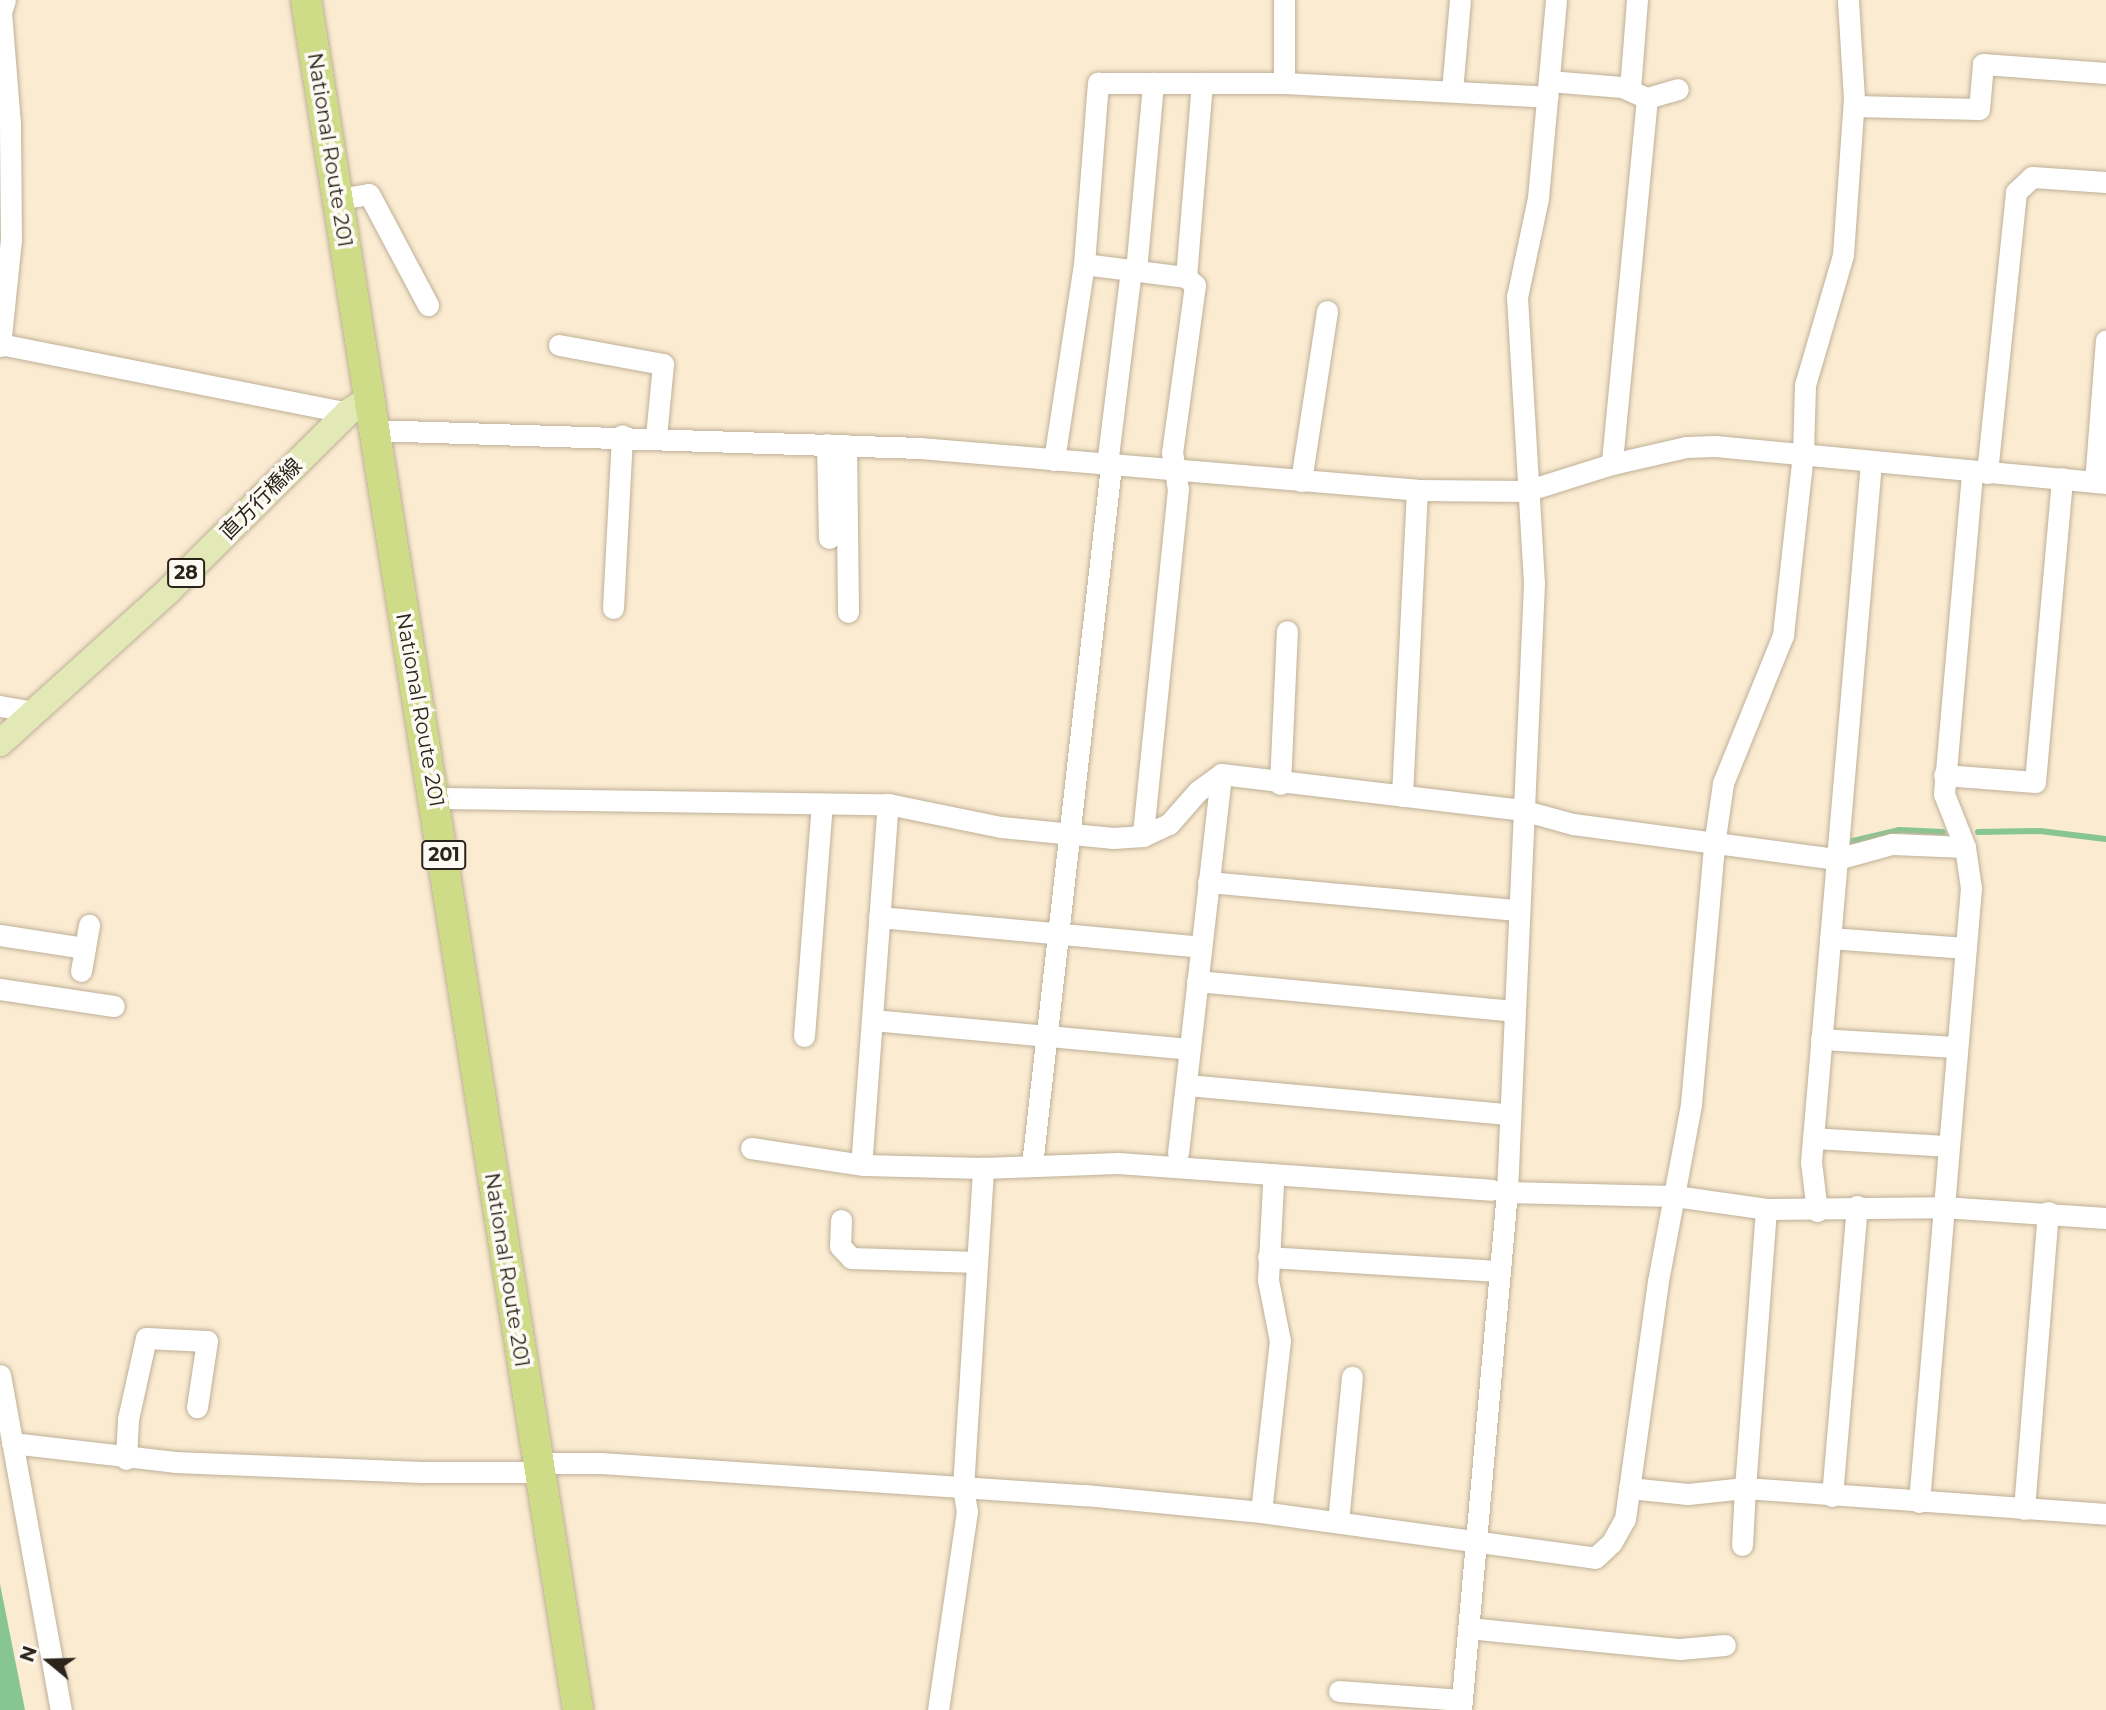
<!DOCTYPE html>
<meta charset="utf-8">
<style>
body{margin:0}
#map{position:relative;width:2106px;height:1710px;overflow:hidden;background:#faebd1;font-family:Montserrat,"Noto Sans JP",sans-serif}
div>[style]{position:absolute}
.water>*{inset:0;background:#87c592}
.stream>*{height:6px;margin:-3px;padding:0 3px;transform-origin:3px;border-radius:3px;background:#87c592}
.roads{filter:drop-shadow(0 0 2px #beb097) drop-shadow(0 0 2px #beb097)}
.minor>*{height:21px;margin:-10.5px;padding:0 10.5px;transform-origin:10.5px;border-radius:10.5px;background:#fff}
.major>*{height:26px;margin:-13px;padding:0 13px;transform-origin:13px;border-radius:13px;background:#e2e9b7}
.highway>*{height:30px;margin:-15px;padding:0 15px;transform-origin:15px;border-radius:15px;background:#cedb87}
span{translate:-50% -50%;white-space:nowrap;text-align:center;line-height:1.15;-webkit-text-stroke:7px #fdfaf4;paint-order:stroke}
.shield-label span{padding:2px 5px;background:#fdfaf4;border:2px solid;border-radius:5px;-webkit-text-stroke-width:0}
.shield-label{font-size:19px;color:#2a241a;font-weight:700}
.street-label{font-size:21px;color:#2a241a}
.north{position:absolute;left:14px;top:1626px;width:70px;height:70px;-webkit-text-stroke:5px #fdfaf4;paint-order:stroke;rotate:289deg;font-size:19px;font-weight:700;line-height:28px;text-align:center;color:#2a241a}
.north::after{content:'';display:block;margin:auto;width:24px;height:32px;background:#2a241a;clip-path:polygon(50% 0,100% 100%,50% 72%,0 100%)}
</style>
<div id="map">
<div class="water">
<div style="clip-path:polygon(0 1584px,25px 1710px,0 1710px)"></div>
</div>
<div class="stream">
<div style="left:1978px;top:832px;width:62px;rotate:-0.9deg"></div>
<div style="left:2040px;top:831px;width:66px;rotate:6.9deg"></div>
<div style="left:1853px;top:841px;width:47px;rotate:-13.4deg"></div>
<div style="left:1899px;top:830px;width:44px;rotate:2.6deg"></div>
</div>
<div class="roads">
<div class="minor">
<div style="left:1549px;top:81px;width:73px;rotate:4.7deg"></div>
<div style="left:1622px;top:87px;width:27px;rotate:24deg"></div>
<div style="left:1647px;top:98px;width:368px;rotate:95.5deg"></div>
<div style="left:1284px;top:83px;width:83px;rotate:-90deg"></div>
<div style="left:1630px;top:89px;width:89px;rotate:-85.5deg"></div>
<div style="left:1452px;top:91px;width:91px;rotate:-85deg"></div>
<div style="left:1647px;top:98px;width:32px;rotate:-16deg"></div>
<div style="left:1854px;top:106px;width:125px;rotate:1.4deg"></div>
<div style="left:1979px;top:109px;width:45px;rotate:-84.9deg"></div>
<div style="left:1983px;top:64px;width:123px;rotate:4.2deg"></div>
<div style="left:338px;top:199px;width:31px;rotate:-9deg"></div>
<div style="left:369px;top:194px;width:126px;rotate:62deg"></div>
<div style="left:1084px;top:264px;width:103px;rotate:7.3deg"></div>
<div style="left:1186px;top:277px;width:12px;rotate:42deg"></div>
<div style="left:1195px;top:285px;width:169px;rotate:97.8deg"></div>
<div style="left:1172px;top:452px;width:37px;rotate:81deg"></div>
<div style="left:1178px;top:489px;width:349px;rotate:95.8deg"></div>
<div style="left:1136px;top:271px;width:189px;rotate:-84.8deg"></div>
<div style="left:1186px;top:277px;width:195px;rotate:-85.3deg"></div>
<div style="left:0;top:344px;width:354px;rotate:11.2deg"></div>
<div style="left:559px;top:345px;width:106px;rotate:10.4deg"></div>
<div style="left:663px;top:364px;width:73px;rotate:95.5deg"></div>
<div style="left:0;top:346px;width:107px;rotate:-84.1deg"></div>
<div style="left:11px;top:240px;width:116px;rotate:-90.5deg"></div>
<div style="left:10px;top:124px;width:112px;rotate:-94.6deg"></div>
<div style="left:1px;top:12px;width:13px;rotate:-72deg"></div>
<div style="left:372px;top:430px;width:548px;rotate:1.88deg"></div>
<div style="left:920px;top:448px;width:499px;rotate:4.8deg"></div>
<div style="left:1417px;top:490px;width:109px;rotate:0.5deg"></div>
<div style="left:1526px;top:491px;width:90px;rotate:-17.4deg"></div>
<div style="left:1612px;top:464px;width:76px;rotate:-12.9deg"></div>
<div style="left:1686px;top:447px;width:29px;rotate:-2deg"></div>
<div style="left:1715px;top:446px;width:393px;rotate:5.4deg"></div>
<div style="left:827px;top:444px;width:94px;rotate:88.8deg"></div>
<div style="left:846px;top:445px;width:167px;rotate:89.3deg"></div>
<div style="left:1054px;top:460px;width:198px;rotate:-81.3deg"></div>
<div style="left:1084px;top:264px;width:182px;rotate:-85.6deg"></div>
<div style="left:1098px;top:83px;width:186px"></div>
<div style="left:1284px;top:83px;width:264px;rotate:3deg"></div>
<div style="left:1107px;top:465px;width:196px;rotate:-83deg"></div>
<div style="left:1987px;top:473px;width:282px;rotate:-84.1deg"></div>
<div style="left:2016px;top:192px;width:22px;rotate:-43deg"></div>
<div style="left:2032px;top:177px;width:74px;rotate:3.9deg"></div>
<div style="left:1301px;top:481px;width:172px;rotate:-81.3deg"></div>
<div style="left:2095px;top:482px;width:142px;rotate:-85.6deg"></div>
<div style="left:613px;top:608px;width:173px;rotate:-87deg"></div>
<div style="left:0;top:706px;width:36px;rotate:10deg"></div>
<div style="left:1944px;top:775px;width:91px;rotate:4.4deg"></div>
<div style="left:2035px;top:782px;width:305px;rotate:-84.9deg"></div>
<div style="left:1280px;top:784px;width:153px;rotate:-87.4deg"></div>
<div style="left:1402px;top:796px;width:306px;rotate:-87.2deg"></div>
<div style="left:436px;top:798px;width:452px;rotate:0.8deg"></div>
<div style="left:888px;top:804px;width:115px;rotate:11.5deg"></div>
<div style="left:1001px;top:827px;width:113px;rotate:5.6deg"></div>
<div style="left:1113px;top:838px;width:30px;rotate:-4deg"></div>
<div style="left:1143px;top:836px;width:29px;rotate:-25deg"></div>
<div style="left:1169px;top:824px;width:44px;rotate:-48.7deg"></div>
<div style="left:1198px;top:791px;width:29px;rotate:-36deg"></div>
<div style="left:1221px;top:774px;width:303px;rotate:6.8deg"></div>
<div style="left:1522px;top:810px;width:53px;rotate:15.4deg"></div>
<div style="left:1573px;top:824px;width:266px;rotate:7.6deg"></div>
<div style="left:1837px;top:859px;width:57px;rotate:-15.3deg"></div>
<div style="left:1892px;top:844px;width:73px;rotate:2.4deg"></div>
<div style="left:1208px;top:882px;width:311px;rotate:5.2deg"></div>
<div style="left:879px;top:917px;width:323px;rotate:5.3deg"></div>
<div style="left:0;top:935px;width:86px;rotate:8.7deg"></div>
<div style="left:1830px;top:938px;width:136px;rotate:4.2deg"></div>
<div style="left:81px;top:971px;width:47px;rotate:-80.1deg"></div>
<div style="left:1197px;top:981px;width:318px;rotate:5.4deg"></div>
<div style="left:0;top:989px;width:115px;rotate:8.5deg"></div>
<div style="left:872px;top:1020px;width:319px;rotate:5.2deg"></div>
<div style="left:804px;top:1036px;width:233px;rotate:-85.6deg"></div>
<div style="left:1821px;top:1039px;width:136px;rotate:3.4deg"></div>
<div style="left:1187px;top:1085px;width:322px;rotate:5.2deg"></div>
<div style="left:1813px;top:1138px;width:135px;rotate:3.4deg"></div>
<div style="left:751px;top:1148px;width:114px;rotate:8.6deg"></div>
<div style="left:864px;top:1165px;width:119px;rotate:1.4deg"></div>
<div style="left:983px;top:1168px;width:135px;rotate:-2.1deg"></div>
<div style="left:1118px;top:1163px;width:374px;rotate:4.1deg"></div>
<div style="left:1178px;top:1153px;width:381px;rotate:-83.5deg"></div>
<div style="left:862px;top:1154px;width:351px;rotate:-85.8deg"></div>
<div style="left:1033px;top:1156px;width:694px;rotate:-83.55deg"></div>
<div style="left:1507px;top:1192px;width:168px;rotate:1.4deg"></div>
<div style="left:1675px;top:1196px;width:92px;rotate:8.1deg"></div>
<div style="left:1766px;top:1209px;width:177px;rotate:-0.6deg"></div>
<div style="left:1943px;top:1207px;width:163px;rotate:3.9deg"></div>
<div style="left:1766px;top:1209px;width:280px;rotate:94.3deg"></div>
<div style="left:1745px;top:1488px;width:362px;rotate:4.1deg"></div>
<div style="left:1817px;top:1211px;width:49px;rotate:-97deg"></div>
<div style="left:1811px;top:1162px;width:703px;rotate:-85.1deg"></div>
<div style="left:841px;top:1220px;width:26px;rotate:92deg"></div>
<div style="left:840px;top:1246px;width:16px;rotate:47deg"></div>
<div style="left:851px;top:1258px;width:126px;rotate:1.8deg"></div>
<div style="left:1268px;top:1257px;width:232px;rotate:3.5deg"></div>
<div style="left:0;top:1375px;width:341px;rotate:79.7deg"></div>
<div style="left:12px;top:1443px;width:164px;rotate:6.6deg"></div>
<div style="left:175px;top:1462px;width:247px;rotate:2.3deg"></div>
<div style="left:422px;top:1472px;width:104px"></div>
<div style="left:526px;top:1472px;width:13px;rotate:-42deg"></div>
<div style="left:536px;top:1463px;width:64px"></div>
<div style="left:600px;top:1463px;width:486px;rotate:3.8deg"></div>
<div style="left:1085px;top:1495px;width:177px;rotate:5.5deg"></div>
<div style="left:1261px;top:1512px;width:337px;rotate:7.8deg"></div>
<div style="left:1595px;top:1558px;width:23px;rotate:-43deg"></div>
<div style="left:1612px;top:1542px;width:26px;rotate:-61deg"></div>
<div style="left:1625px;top:1519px;width:240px;rotate:-82.1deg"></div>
<div style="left:1658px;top:1281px;width:180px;rotate:-79.4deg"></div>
<div style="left:1691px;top:1104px;width:260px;rotate:-84.9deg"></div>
<div style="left:1714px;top:845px;width:63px;rotate:-81.7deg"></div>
<div style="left:1723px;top:783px;width:160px;rotate:-67.9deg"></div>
<div style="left:1783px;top:635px;width:183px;rotate:-83.7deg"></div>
<div style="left:1803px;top:453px;width:68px;rotate:-88.3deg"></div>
<div style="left:1805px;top:385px;width:135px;rotate:-73.7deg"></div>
<div style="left:1843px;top:255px;width:156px;rotate:-86deg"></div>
<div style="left:1854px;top:99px;width:99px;rotate:-93.5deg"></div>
<div style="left:126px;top:1459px;width:40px;rotate:-87.1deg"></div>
<div style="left:128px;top:1419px;width:83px;rotate:-77.5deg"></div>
<div style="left:146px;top:1338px;width:61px;rotate:2.8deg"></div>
<div style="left:207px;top:1341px;width:67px;rotate:98.6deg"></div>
<div style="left:1629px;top:1488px;width:59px;rotate:5.8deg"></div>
<div style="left:1688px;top:1494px;width:57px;rotate:-6deg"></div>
<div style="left:1745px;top:1488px;width:57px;rotate:93deg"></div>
<div style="left:1832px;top:1496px;width:291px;rotate:-85.1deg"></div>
<div style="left:1919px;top:1502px;width:616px;rotate:-85.16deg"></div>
<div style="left:1971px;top:888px;width:41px;rotate:-98.3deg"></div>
<div style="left:1965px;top:847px;width:57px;rotate:-111.6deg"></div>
<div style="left:1944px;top:794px;width:323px;rotate:-85deg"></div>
<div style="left:2024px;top:1509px;width:298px;rotate:-85.4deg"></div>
<div style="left:1261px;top:1512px;width:172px;rotate:-83.7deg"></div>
<div style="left:1280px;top:1341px;width:62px;rotate:-101.1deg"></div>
<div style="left:1268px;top:1280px;width:96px;rotate:-87deg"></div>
<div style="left:1338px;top:1522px;width:146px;rotate:-84.5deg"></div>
<div style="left:1468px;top:1628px;width:213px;rotate:5.7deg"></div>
<div style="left:1680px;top:1649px;width:45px;rotate:-5.1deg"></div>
<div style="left:1339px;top:1691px;width:123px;rotate:4.2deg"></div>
<div style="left:938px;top:1710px;width:200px;rotate:-81.7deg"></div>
<div style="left:967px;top:1512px;width:24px;rotate:-99deg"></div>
<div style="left:963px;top:1488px;width:321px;rotate:-86.4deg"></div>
<div style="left:1461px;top:1710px;width:520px;rotate:-84.93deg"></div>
<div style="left:1507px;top:1192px;width:610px;rotate:-87.46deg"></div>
<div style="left:1534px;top:583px;width:287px;rotate:-93.4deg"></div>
<div style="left:1517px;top:297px;width:101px;rotate:-78deg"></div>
<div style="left:1538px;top:198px;width:199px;rotate:-84.8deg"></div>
</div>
<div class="major">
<div style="left:0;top:743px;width:227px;rotate:-42.1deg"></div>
<div style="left:168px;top:591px;width:252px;rotate:-44.8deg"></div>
<div style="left:347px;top:413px;width:25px;rotate:-32deg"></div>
</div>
<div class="highway">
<div style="left:306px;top:0;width:1731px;rotate:80.96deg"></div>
</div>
</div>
<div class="shield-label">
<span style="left:186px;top:573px">28</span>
<span style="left:444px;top:855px">201</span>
</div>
<div class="street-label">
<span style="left:330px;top:150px;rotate:81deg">National Route 201</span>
<span style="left:261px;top:499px;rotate:-45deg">直方行橋線</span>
<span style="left:420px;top:710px;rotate:80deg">National Route 201</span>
<span style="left:507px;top:1270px;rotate:81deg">National Route 201</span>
</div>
<div class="north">N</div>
</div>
